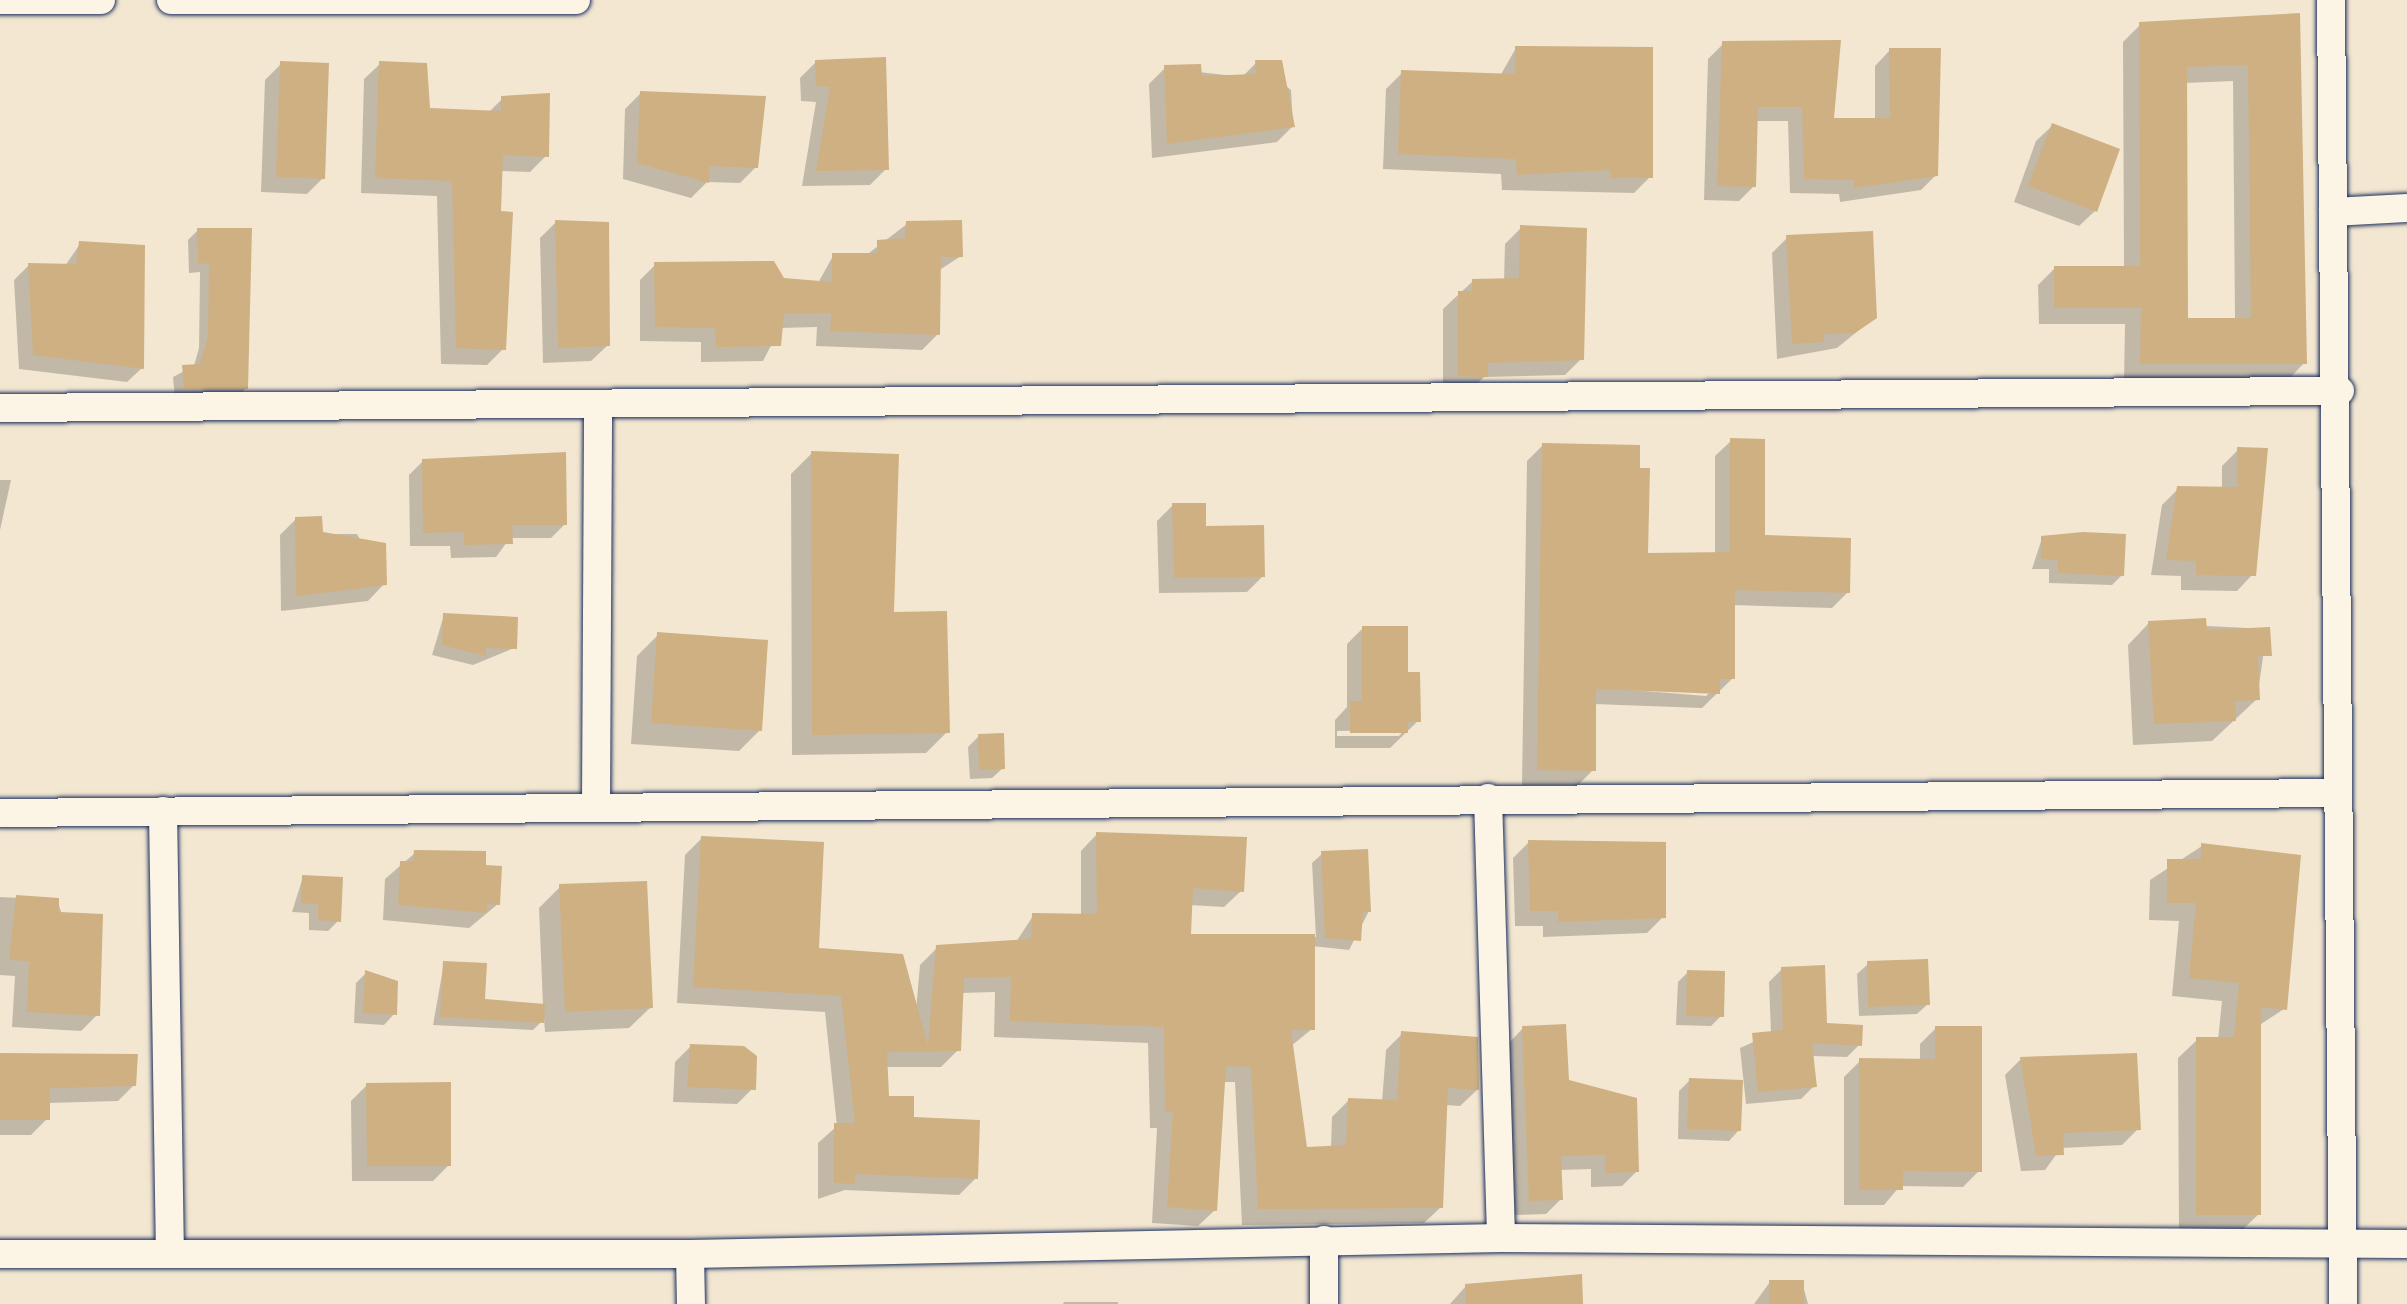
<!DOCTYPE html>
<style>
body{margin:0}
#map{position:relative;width:2407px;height:1304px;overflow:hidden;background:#f3e7d1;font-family:Mynerve,sans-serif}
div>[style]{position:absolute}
.shadow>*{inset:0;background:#0003}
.building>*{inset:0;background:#ceb082}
.roads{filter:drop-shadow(0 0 2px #1b2f5e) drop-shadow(0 0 2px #1b2f5e)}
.minor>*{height:28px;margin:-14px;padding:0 14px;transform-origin:14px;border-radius:14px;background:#fcf5e5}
span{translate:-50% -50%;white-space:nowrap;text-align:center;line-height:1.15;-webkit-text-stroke:9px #fcf5e5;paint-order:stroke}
</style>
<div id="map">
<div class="shadow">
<div style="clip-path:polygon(evenodd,2297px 16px,2304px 363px,2288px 380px,2124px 380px,2125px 324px,2039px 324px,2038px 285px,2055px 268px,2124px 269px,2123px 42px,2140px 25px,2297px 16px,2233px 81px,2235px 321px,2186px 321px,2184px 83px,2233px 81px)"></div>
<div style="clip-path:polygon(1723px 44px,1831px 121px,1875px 120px,1875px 66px,1890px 50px,1936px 175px,1921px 190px,1840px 202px,1839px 194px,1790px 193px,1788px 121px,1756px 121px,1754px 186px,1739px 201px,1704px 200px,1708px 59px)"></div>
<div style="clip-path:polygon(1516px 48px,1650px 177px,1634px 193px,1502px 190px,1501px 174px,1383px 169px,1386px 89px,1402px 73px,1500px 76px)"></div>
<div style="clip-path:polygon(816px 62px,886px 169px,870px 185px,802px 186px,816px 102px,801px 101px,800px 78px)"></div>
<div style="clip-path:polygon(1256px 63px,1291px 90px,1293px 126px,1277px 142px,1152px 158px,1149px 84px,1165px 68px,1242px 77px)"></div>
<div style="clip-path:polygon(281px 64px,323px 178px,307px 194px,261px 192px,265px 80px)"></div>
<div style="clip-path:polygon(380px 64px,428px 110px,488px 113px,502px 99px,546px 156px,530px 172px,500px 171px,503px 349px,487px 365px,441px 364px,437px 196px,361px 193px,364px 79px)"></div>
<div style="clip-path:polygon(641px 93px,756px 167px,740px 183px,707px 182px,691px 198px,623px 179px,625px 109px)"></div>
<div style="clip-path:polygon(2052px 126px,2095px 211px,2079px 226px,2014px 202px,2036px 141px)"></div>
<div style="clip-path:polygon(556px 222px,608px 345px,591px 361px,543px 363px,540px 238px)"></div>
<div style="clip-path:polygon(907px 224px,961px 256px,938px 271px,938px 334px,922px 350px,816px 346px,817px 327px,780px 328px,763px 361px,701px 362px,701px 342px,640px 341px,640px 280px,655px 265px,818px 283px,833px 256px,865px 256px)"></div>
<div style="clip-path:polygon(1521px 228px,1581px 359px,1565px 375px,1484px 377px,1469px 392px,1443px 391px,1443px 309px,1473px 281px,1504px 281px,1505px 244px)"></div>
<div style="clip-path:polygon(198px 230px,249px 230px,246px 388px,236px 398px,175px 398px,173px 377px,194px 366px,199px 348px,200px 272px,189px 273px,188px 240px)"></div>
<div style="clip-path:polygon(1788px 237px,1875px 317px,1837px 348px,1777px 359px,1772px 253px)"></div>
<div style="clip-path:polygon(80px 244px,142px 368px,127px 382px,19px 369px,14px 280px,29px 265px,65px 266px)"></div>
<div style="clip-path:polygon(evenodd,1731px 441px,1763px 537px,1848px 592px,1832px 608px,1732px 605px,1733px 678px,1702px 708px,1593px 704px,1593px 770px,1578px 785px,1522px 785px,1527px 461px,1543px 445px,1645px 555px,1715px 554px,1715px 456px,1731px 441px,1583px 686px,1711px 691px,1706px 696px,1583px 686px)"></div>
<div style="clip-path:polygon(2238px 450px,2253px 574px,2237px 591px,2181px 590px,2181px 576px,2151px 575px,2162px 505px,2178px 489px,2222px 490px,2222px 466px)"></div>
<div style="clip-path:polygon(812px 453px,947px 732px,926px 753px,792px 755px,791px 474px)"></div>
<div style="clip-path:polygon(423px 461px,565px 524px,551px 538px,510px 538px,496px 557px,451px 558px,450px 546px,410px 546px,409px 475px)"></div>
<div style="clip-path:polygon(0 480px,11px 480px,0 530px)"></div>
<div style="clip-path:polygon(1173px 505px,1203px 529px,1263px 576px,1247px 592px,1159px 593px,1157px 521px)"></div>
<div style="clip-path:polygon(296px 519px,320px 534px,357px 534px,384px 584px,368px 601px,281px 611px,280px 535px)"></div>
<div style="clip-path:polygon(2042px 538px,2122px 575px,2112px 585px,2049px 583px,2049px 569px,2032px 569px)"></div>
<div style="clip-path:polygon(444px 615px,514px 648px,473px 665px,432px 655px)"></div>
<div style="clip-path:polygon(2149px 623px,2267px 629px,2257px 699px,2212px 741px,2133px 745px,2128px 645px)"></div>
<div style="clip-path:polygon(evenodd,1363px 628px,1406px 674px,1418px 721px,1390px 748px,1335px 748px,1335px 720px,1347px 707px,1347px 644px,1363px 628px,1404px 730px,1399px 736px,1337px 736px,1337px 731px,1404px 730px)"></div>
<div style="clip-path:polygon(658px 635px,760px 730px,739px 751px,631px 744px,637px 656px)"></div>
<div style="clip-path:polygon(979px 736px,1003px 768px,992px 778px,970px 779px,968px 747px)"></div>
<div style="clip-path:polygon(1097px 834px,1241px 891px,1224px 907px,1190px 905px,1188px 937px,1316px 937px,1312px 863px,1322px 854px,1369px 911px,1349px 950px,1312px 946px,1312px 1029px,1291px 1046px,1305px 1149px,1331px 1148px,1332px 1117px,1349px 1100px,1382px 1102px,1386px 1050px,1402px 1034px,1477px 1090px,1460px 1106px,1445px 1105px,1441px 1207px,1424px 1223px,1242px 1225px,1235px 1082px,1223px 1082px,1215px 1210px,1198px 1226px,1152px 1223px,1157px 1128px,1150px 1128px,1148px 1043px,994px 1037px,995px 992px,961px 993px,958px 1050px,941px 1067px,885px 1067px,887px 1098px,976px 1178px,959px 1195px,845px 1190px,818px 1199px,818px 1143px,837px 1126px,825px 1012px,677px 1003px,685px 855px,702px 838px,816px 950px,916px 1010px,920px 965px,937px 948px,1016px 942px,1033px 916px,1081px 916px,1081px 851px)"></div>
<div style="clip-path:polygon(1529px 842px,1663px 917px,1647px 933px,1543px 937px,1543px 926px,1515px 926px,1513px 858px)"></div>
<div style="clip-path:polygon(2202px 846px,2284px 1009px,2258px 1026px,2259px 1214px,2240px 1232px,2179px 1232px,2178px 1058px,2197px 1040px,2218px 1040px,2222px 1001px,2172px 996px,2179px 921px,2149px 920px,2150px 880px)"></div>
<div style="clip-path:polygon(415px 853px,483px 867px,498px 904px,469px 928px,383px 920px,385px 879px)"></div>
<div style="clip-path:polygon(303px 877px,338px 921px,328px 931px,309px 930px,309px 913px,292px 912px)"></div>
<div style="clip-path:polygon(560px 887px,651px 1007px,629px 1028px,545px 1032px,544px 1019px,533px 1030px,433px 1025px,444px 963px,483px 1002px,543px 1006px,539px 908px)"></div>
<div style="clip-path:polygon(0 897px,57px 900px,97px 1015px,81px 1031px,12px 1027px,15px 976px,0 975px)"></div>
<div style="clip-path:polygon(1868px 964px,1928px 1004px,1917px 1014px,1859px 1016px,1857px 974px)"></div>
<div style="clip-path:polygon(1782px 969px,1824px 1026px,1860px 1044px,1847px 1057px,1811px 1056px,1814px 1086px,1801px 1099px,1746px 1104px,1740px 1048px,1771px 1034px,1769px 982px)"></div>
<div style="clip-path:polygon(1688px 972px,1721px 1016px,1711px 1026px,1676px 1025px,1678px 982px)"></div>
<div style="clip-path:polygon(366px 973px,394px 1014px,384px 1025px,354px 1023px,356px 983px)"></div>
<div style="clip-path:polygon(1523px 1028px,1637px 1171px,1622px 1186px,1591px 1187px,1591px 1169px,1559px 1170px,1561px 1199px,1546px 1214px,1515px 1215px,1508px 1044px)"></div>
<div style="clip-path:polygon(1936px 1028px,1979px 1171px,1963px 1187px,1900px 1186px,1884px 1205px,1844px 1205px,1844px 1077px,1860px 1061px,1920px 1061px,1920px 1044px)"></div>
<div style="clip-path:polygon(691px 1046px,753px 1088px,737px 1104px,673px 1102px,675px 1062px)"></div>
<div style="clip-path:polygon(0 1054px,134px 1085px,118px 1101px,47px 1103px,47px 1119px,31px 1135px,0 1135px)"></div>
<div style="clip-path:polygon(2021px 1059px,2138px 1129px,2122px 1145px,2061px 1148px,2045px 1170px,2021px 1171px,2005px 1075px)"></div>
<div style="clip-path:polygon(1690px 1080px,1739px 1130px,1729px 1141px,1678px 1139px,1679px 1091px)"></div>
<div style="clip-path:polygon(367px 1085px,449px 1165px,433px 1181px,352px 1181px,351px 1101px)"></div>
<div style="clip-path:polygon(1770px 1282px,1802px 1282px,1808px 1304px,1754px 1304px)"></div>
<div style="clip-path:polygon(1466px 1286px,1582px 1304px,1450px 1304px)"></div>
<div style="clip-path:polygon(1064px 1302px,1118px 1302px,1118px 1304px,1063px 1304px)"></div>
</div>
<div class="building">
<div style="clip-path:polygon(evenodd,2300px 13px,2307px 364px,2140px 364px,2141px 308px,2054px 308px,2054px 266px,2140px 266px,2139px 22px,2300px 13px,2248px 65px,2251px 318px,2188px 318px,2187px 67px,2248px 65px)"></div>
<div style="clip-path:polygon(1841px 40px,1834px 118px,1890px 118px,1889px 48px,1941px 48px,1938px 176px,1854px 188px,1854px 180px,1804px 179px,1802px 107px,1758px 107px,1756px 187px,1717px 186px,1722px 41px)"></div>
<div style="clip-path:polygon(1515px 46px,1653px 47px,1653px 178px,1610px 178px,1610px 170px,1517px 175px,1516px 159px,1398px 154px,1401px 70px,1515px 74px)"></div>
<div style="clip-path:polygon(886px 57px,889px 170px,816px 171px,830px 87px,816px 86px,815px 60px)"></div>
<div style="clip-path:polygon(1255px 60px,1282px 60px,1295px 127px,1167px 144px,1164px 65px,1201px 64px,1202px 76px,1256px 74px)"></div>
<div style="clip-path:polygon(280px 61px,329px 63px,325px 179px,276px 177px)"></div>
<div style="clip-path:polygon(379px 61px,427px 63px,430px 108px,501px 111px,501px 96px,550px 93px,549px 157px,503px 155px,501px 211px,513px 212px,506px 350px,456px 348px,452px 181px,375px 178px)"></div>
<div style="clip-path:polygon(640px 91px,766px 96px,758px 168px,709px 166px,709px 183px,637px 163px)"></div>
<div style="clip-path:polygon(2052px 123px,2120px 149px,2097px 212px,2028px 186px)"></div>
<div style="clip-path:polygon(555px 220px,609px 222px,610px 346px,558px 348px)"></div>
<div style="clip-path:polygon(962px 220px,963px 257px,941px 257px,940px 335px,830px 331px,831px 313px,784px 314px,781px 346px,716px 347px,715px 328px,655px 327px,654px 262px,774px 261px,784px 278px,832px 282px,832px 253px,877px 253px,877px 240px,905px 238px,906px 221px)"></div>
<div style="clip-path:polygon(1520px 225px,1587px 228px,1584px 360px,1488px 363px,1488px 377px,1458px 376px,1458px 291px,1472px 291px,1472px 279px,1519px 278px)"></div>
<div style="clip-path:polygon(197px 228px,252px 228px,248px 389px,184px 389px,182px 365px,200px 364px,208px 336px,209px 263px,198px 264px)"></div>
<div style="clip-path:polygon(1873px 231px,1877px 318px,1855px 333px,1824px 334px,1824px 342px,1792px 344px,1786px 235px)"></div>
<div style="clip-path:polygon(79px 241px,145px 245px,144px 369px,33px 355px,28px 263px,76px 264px)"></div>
<div style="clip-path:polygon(1730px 438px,1765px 439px,1765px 535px,1851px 538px,1850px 593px,1735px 590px,1735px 679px,1720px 679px,1720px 694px,1596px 689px,1596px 771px,1537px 770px,1542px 443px,1640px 445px,1640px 468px,1650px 468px,1648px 553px,1730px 552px)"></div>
<div style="clip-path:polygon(2237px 447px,2268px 448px,2256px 576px,2196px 575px,2196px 561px,2166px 560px,2177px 486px,2237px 487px)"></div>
<div style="clip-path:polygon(811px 451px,899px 454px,894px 612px,947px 611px,950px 733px,812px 735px)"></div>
<div style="clip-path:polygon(566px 452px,567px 525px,512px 525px,513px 544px,464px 545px,464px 532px,423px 533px,422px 459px)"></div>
<div style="clip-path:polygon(1172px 503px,1206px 503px,1206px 526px,1264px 525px,1265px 577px,1174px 578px)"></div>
<div style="clip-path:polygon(322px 516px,323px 532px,386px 543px,387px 585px,296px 596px,295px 517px)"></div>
<div style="clip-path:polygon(2083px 532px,2126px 534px,2124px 576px,2058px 573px,2058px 560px,2041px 559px,2041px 536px)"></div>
<div style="clip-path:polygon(443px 613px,518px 617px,517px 649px,486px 648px,486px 656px,442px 645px)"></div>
<div style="clip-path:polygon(2206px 618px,2207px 630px,2270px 627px,2272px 656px,2258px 656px,2260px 700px,2235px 701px,2236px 721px,2154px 724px,2148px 621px)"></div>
<div style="clip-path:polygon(1362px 626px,1408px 626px,1408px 672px,1420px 672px,1421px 722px,1408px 722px,1408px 733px,1350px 733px,1350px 701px,1362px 701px)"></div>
<div style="clip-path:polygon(657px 632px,768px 640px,762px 731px,651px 723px)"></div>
<div style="clip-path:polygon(1004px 733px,1005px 769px,979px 770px,978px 734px)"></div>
<div style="clip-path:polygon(1096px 832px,1247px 837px,1244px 892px,1193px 888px,1191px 934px,1315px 934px,1315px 1030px,1291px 1030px,1307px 1147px,1346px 1145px,1348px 1098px,1397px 1100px,1401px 1031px,1478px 1037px,1479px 1090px,1448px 1088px,1443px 1208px,1258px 1209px,1251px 1067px,1226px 1066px,1217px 1211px,1167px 1207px,1173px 1112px,1165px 1112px,1164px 1027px,1010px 1021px,1011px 977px,964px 978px,961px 1051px,887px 1052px,889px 1096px,914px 1096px,914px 1117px,980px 1120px,978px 1179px,855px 1174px,855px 1184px,834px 1183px,834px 1123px,855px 1123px,841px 996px,693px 987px,701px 836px,824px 842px,819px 948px,903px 954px,928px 1046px,936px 945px,1031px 939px,1032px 913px,1097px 914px)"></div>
<div style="clip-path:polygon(1528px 840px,1666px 842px,1666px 918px,1558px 922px,1558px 911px,1530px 911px)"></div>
<div style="clip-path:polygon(2201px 843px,2301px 855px,2287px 1010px,2261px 1007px,2261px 1215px,2196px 1215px,2196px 1037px,2234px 1037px,2239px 983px,2189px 978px,2196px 903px,2167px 903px,2167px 859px,2201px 859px)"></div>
<div style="clip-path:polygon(1368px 849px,1371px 912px,1363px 912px,1361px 941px,1325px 938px,1321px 851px)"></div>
<div style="clip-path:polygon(414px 850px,486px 851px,486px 865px,502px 866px,500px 905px,487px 904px,487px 913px,398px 905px,400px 861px,413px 861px)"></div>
<div style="clip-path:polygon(302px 875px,343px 877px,341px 922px,318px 920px,318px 904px,301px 903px)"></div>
<div style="clip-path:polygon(647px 881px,653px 1008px,565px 1012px,559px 884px)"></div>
<div style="clip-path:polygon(16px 895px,59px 898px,59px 912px,103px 914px,100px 1016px,27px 1012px,29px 961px,9px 960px)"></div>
<div style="clip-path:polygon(1928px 959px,1930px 1005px,1868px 1007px,1867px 961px)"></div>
<div style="clip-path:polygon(443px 961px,487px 963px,485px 999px,545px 1004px,544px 1023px,440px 1017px)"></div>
<div style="clip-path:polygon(1825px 965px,1827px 1023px,1863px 1025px,1862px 1046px,1812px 1043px,1817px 1087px,1758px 1092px,1752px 1033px,1783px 1030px,1781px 967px)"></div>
<div style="clip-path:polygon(365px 970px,398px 981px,397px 1015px,363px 1013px)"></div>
<div style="clip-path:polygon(1687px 970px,1725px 971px,1724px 1017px,1686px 1016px)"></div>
<div style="clip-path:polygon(1566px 1024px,1569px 1080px,1637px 1098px,1639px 1172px,1605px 1173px,1605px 1155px,1561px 1156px,1563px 1200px,1529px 1201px,1522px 1026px)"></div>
<div style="clip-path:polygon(1935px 1026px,1982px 1026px,1982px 1172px,1903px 1171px,1903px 1190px,1859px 1190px,1859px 1058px,1935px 1059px)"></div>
<div style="clip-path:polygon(690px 1044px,744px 1046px,757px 1056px,756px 1090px,687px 1087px)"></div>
<div style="clip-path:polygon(0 1053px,138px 1054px,136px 1086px,50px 1088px,50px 1120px,0 1120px)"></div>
<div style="clip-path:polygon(2137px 1053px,2141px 1130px,2063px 1133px,2064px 1155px,2036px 1156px,2020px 1057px)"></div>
<div style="clip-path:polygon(1689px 1078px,1743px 1080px,1741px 1131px,1687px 1129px)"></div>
<div style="clip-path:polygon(451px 1082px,451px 1166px,367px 1166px,366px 1083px)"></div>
<div style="clip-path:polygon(1582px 1274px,1583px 1304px,1466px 1304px,1465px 1284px)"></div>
<div style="clip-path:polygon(1769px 1280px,1804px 1280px,1804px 1304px,1769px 1304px)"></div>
</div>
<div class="roads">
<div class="minor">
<div style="left:0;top:0;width:101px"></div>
<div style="left:171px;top:0;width:405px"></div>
<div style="left:2331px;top:0;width:1304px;rotate:89.47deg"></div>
<div style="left:2333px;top:212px;width:74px;rotate:-3.1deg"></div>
<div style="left:0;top:408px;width:2340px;rotate:-0.42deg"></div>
<div style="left:1488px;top:798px;width:440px;rotate:88.3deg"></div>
<div style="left:596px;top:806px;width:397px;rotate:-89.7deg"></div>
<div style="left:163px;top:811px;width:440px;rotate:89.1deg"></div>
<div style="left:0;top:813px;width:2333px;rotate:-0.49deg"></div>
<div style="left:1324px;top:1240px;width:64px;rotate:90deg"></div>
<div style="left:0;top:1254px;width:690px"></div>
<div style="left:690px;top:1254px;width:811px;rotate:-1.13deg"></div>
<div style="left:1501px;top:1238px;width:906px;rotate:0.38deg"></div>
<div style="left:690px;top:1254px;width:50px;rotate:88.9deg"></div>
</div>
</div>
</div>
